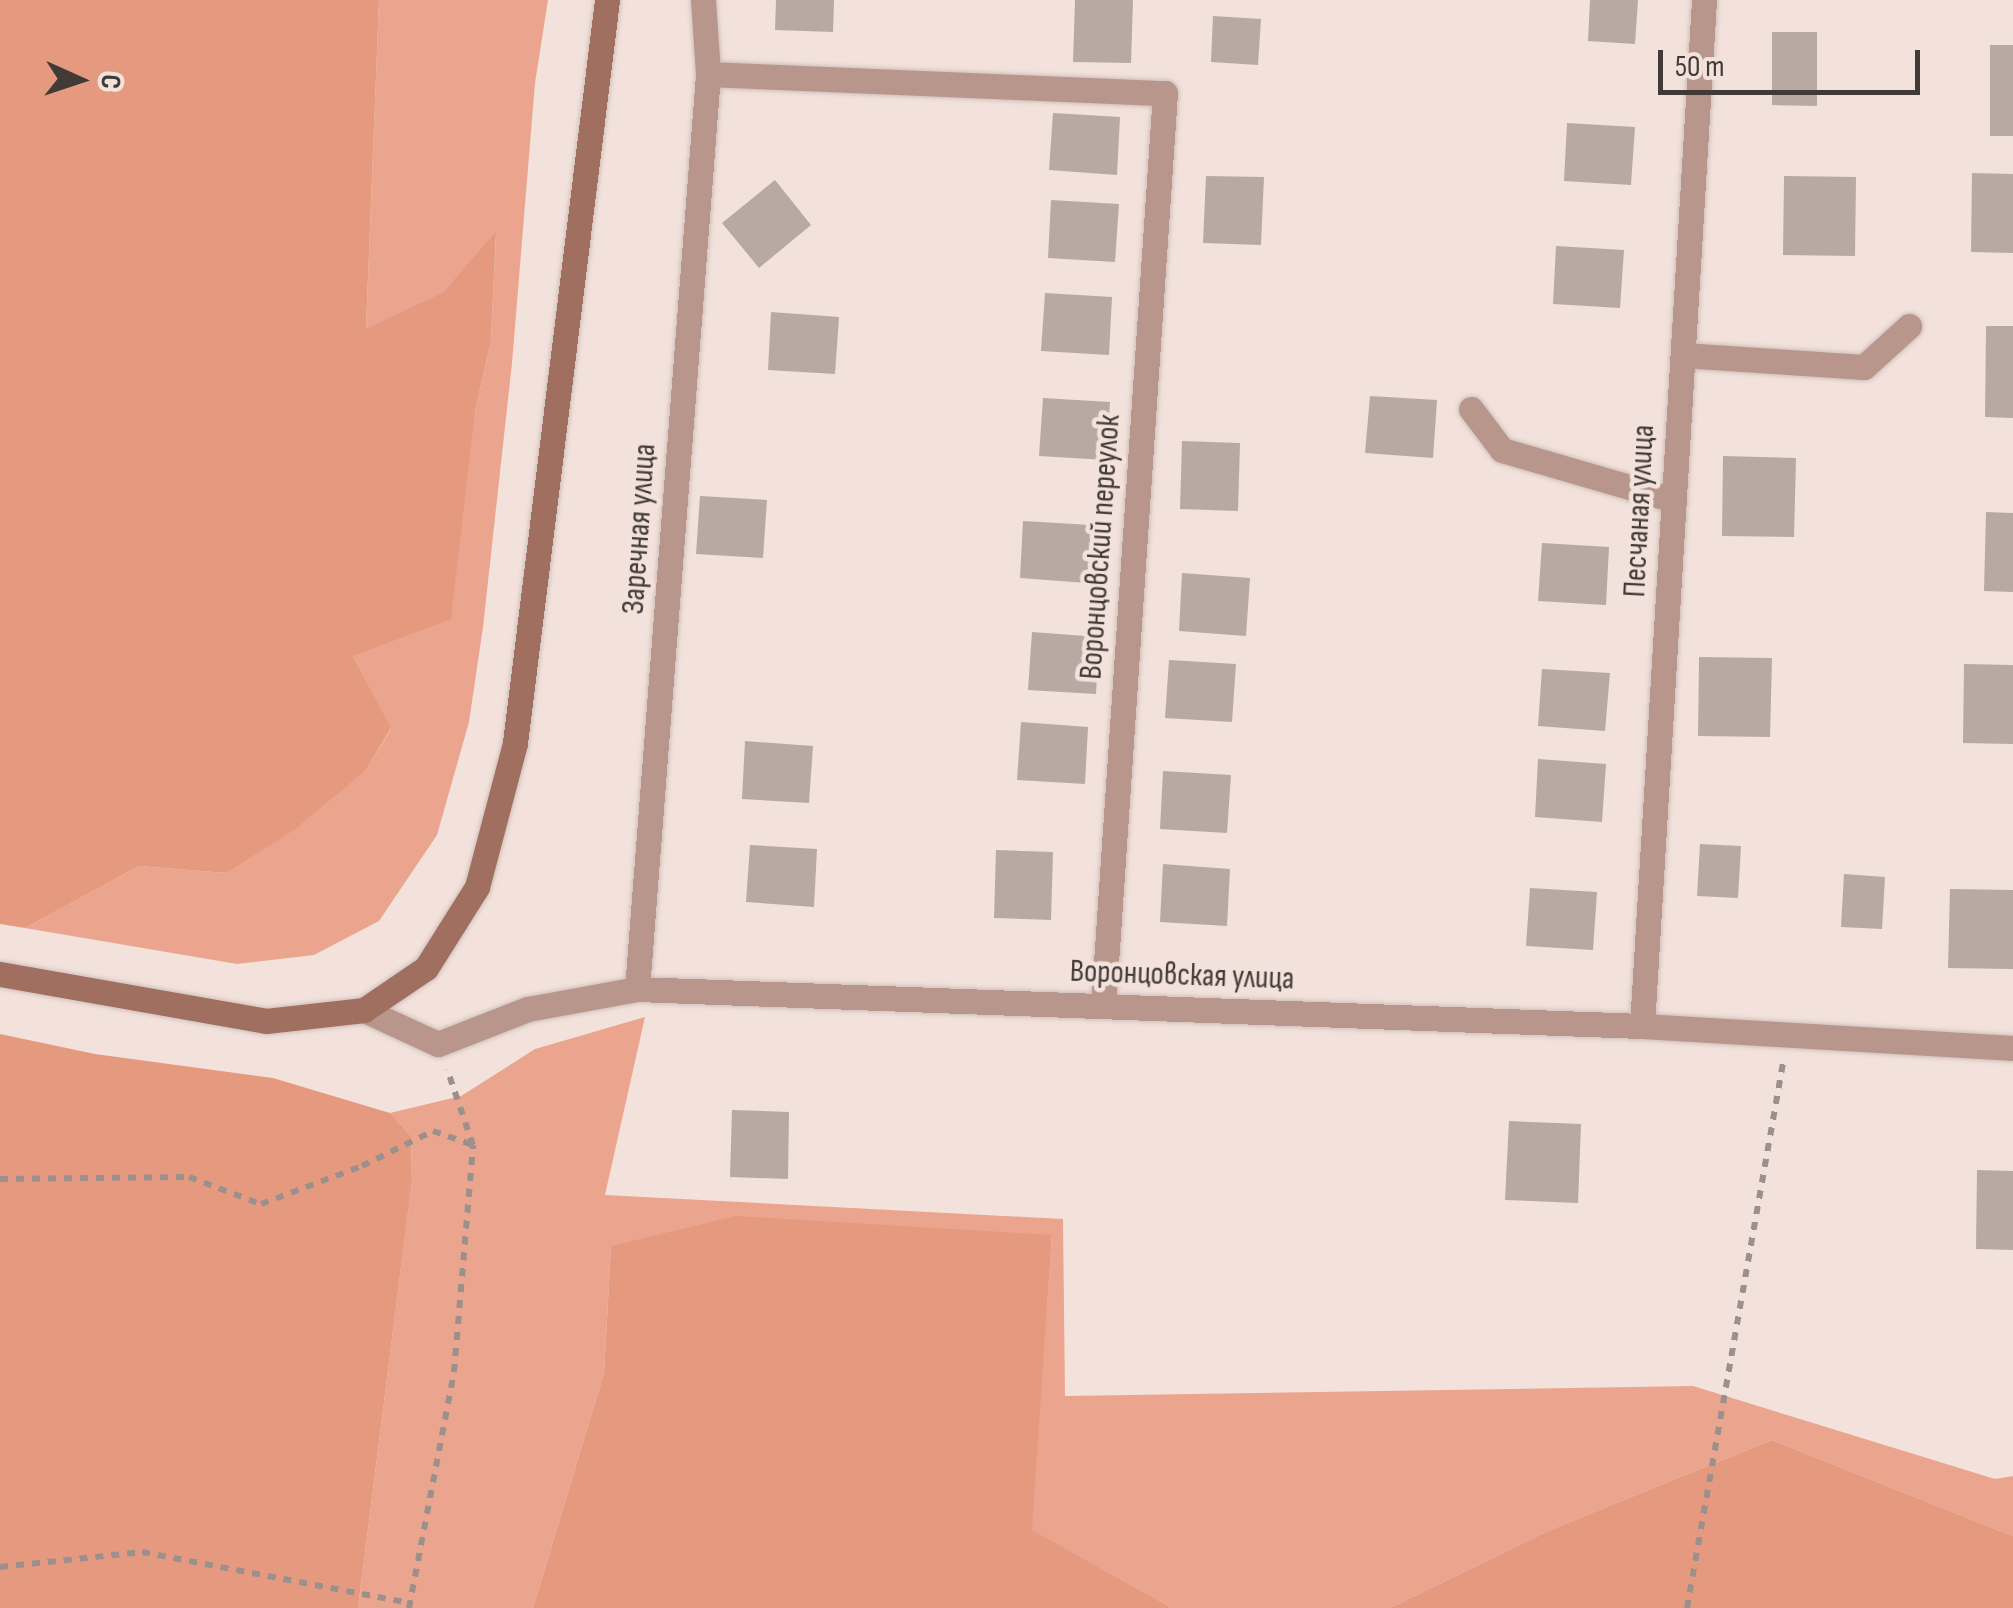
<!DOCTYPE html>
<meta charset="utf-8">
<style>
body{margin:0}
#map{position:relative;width:2013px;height:1608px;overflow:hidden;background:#f3e2dc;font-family:"Sofia Sans Condensed",sans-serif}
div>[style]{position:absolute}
.green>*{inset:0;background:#eba58e}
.forest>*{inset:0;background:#e59a80}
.building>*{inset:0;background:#b9a9a3}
.path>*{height:6px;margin-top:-3px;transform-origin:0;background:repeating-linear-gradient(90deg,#9c908c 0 8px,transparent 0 16px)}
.roads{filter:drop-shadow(0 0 2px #cfc0bb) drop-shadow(0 0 2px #cfc0bb)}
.street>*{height:25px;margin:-12.5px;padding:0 12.5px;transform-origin:12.5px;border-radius:12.5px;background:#b8968b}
.secondary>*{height:25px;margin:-12.5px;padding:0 12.5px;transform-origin:12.5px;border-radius:12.5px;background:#a06f5f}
span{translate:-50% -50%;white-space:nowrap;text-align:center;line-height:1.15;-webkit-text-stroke:9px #f3e2dc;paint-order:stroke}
.street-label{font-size:32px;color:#413a37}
.north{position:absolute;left:30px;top:30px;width:100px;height:100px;-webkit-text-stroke:8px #f3e2dc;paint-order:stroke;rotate:93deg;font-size:28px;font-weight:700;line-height:40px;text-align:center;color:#413a37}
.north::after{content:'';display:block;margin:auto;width:35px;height:45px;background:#413a37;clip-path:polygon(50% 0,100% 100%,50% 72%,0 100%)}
.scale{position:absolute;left:1658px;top:50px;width:262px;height:45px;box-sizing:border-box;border:5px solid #413a37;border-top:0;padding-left:12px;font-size:30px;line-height:35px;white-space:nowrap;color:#413a37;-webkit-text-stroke:8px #f3e2dc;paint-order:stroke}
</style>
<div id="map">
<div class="green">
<div style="clip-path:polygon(379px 0,548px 0,535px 83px,512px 363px,483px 627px,469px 722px,437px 835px,379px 921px,314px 955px,237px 964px,25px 928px,139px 866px,226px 873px,366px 770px,391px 729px,353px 656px,475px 411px,491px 341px,496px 234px,443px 292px,366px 330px)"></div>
<div style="clip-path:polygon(645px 1017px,605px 1195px,1063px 1219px,1065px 1396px,1693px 1386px,1995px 1479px,2013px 1476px,2013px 1536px,1772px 1440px,1550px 1530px,1390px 1608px,1172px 1608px,1031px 1530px,1052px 1235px,611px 1246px,604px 1373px,533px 1608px,358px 1608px,412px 1181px,411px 1136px,390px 1113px,461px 1096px,535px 1049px)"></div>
</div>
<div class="forest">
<div style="clip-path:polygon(0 0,379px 0,366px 329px,443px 292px,496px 232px,491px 341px,475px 411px,451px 619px,353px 656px,391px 728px,366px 770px,294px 830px,226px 873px,139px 866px,25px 928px,0 924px)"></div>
<div style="clip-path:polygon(0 1034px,95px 1054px,273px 1078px,390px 1113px,411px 1136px,412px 1181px,358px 1608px,0 1608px)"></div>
<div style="clip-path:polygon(736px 1216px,1052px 1235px,1032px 1530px,1172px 1608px,533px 1608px,604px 1373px,611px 1246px)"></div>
<div style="clip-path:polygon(1772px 1440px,2013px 1536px,2013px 1608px,1390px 1608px,1550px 1530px)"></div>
</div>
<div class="building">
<div style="clip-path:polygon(776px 0,834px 0,833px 32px,775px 30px)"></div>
<div style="clip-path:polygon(1075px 0,1133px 0,1131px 63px,1073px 62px)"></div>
<div style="clip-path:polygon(1590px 0,1638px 0,1635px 44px,1588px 41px)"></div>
<div style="clip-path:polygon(1213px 16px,1261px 19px,1258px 65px,1211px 62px)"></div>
<div style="clip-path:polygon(1772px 32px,1817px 32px,1817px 106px,1772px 105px)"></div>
<div style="clip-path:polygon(1990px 45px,2013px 45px,2013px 136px,1990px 136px)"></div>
<div style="clip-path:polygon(1053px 113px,1120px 117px,1117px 175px,1049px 170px)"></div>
<div style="clip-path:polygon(1567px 123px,1635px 127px,1631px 185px,1564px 181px)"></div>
<div style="clip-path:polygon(1972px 173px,2013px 174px,2013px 253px,1971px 252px)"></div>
<div style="clip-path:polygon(1206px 176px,1264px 177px,1261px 245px,1203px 243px)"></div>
<div style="clip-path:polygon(1784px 176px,1856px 177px,1855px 256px,1783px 255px)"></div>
<div style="clip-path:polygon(775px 180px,811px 225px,759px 268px,722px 223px)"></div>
<div style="clip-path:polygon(1051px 200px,1119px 204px,1115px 262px,1048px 258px)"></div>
<div style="clip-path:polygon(1556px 246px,1624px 250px,1620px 308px,1553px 304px)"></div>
<div style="clip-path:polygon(1045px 293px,1112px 297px,1109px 355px,1041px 351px)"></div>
<div style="clip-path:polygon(771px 312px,839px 317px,835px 374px,768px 370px)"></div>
<div style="clip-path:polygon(1986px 326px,2013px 326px,2013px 418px,1985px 417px)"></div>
<div style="clip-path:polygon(1370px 396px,1437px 400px,1433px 458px,1365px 453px)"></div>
<div style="clip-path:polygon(1043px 398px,1110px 402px,1106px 460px,1039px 456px)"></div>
<div style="clip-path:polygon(1182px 441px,1240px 443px,1238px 511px,1180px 509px)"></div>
<div style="clip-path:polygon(1723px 456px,1796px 458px,1794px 537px,1722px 536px)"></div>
<div style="clip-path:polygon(700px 496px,767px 500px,763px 558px,696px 554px)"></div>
<div style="clip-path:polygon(1986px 512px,2013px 513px,2013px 592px,1984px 591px)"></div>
<div style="clip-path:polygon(1023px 521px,1091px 525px,1087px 583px,1020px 578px)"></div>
<div style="clip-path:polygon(1542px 543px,1609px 547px,1606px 605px,1538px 601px)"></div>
<div style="clip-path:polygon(1182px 573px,1250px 578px,1246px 636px,1179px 631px)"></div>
<div style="clip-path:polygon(1032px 632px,1099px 637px,1096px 694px,1028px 690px)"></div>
<div style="clip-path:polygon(1699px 657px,1772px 658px,1770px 737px,1698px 736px)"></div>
<div style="clip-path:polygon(1169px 660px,1236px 664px,1232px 722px,1165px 718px)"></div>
<div style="clip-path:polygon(1964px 664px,2013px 665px,2013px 744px,1963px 743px)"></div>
<div style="clip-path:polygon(1542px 669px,1610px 673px,1605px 731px,1538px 726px)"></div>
<div style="clip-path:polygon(1021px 722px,1088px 727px,1085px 784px,1017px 780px)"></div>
<div style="clip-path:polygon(745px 741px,813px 746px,809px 803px,742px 799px)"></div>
<div style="clip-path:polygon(1538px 759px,1606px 764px,1602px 822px,1535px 817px)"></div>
<div style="clip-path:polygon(1163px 771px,1231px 775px,1227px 833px,1160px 829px)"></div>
<div style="clip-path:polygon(1700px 844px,1741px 846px,1738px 898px,1697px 896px)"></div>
<div style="clip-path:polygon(750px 845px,817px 849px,814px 907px,746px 902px)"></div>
<div style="clip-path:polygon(996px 850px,1053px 852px,1051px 920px,994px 918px)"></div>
<div style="clip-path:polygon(1163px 864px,1230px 869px,1227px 926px,1160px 922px)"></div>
<div style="clip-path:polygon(1844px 874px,1885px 877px,1882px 929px,1841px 927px)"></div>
<div style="clip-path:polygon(1530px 888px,1597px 892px,1593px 950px,1526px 946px)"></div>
<div style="clip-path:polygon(1950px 889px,2013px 890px,2013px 969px,1948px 968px)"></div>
<div style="clip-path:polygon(732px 1110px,789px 1112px,788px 1179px,730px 1177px)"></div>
<div style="clip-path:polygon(1509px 1121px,1581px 1124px,1578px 1203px,1505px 1200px)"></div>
<div style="clip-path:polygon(1977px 1170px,2013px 1171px,2013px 1250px,1976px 1249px)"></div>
</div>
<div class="path">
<div style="left:0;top:1179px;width:189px;rotate:-0.6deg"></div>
<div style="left:189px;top:1177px;width:77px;rotate:20.6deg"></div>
<div style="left:261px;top:1204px;width:108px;rotate:-20.6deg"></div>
<div style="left:362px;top:1166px;width:79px;rotate:-26.2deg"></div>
<div style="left:433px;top:1131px;width:42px;rotate:19.3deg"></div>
<div style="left:0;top:1567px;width:143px;rotate:-6deg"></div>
<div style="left:142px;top:1552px;width:273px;rotate:10.8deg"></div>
<div style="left:409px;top:1608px;width:240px;rotate:-79.2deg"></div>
<div style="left:454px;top:1372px;width:228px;rotate:-85.2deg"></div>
<div style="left:473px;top:1145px;width:80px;rotate:-108.9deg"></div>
<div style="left:1687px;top:1608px;width:553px;rotate:-80.01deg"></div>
</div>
<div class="roads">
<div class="street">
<div style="left:703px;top:0;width:74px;rotate:86.1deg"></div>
<div style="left:708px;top:74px;width:457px;rotate:2.4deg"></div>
<div style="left:1165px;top:93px;width:915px;rotate:93.88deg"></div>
<div style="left:1683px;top:355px;width:181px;rotate:3.8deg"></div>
<div style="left:1864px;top:367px;width:61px;rotate:-42.3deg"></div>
<div style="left:1471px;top:409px;width:51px;rotate:52.9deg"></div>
<div style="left:1502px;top:450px;width:179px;rotate:16.2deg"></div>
<div style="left:637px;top:989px;width:918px;rotate:-85.56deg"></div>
<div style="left:364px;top:1010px;width:81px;rotate:24.7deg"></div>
<div style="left:438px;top:1044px;width:97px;rotate:-21.3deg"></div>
<div style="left:528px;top:1009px;width:111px;rotate:-10.4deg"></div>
<div style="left:637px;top:989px;width:1006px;rotate:2.11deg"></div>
<div style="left:1642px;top:1026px;width:372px;rotate:3.4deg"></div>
<div style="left:1642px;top:1026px;width:1028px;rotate:-86.54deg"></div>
</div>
<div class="secondary">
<div style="left:0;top:974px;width:270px;rotate:10deg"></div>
<div style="left:266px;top:1021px;width:99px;rotate:-6.4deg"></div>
<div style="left:364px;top:1010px;width:75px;rotate:-34.1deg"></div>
<div style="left:426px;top:968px;width:96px;rotate:-57.8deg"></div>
<div style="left:477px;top:887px;width:149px;rotate:-75.2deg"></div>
<div style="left:515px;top:743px;width:749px;rotate:-82.94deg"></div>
</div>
</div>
<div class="street-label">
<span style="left:1640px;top:511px;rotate:-87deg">Песчаная улица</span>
<span style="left:640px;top:529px;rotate:-86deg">Заречная улица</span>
<span style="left:1101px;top:547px;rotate:-86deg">Воронцовский переулок</span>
<span style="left:1182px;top:976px;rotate:2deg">Воронцовская улица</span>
</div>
<div class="north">С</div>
<div class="scale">50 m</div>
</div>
